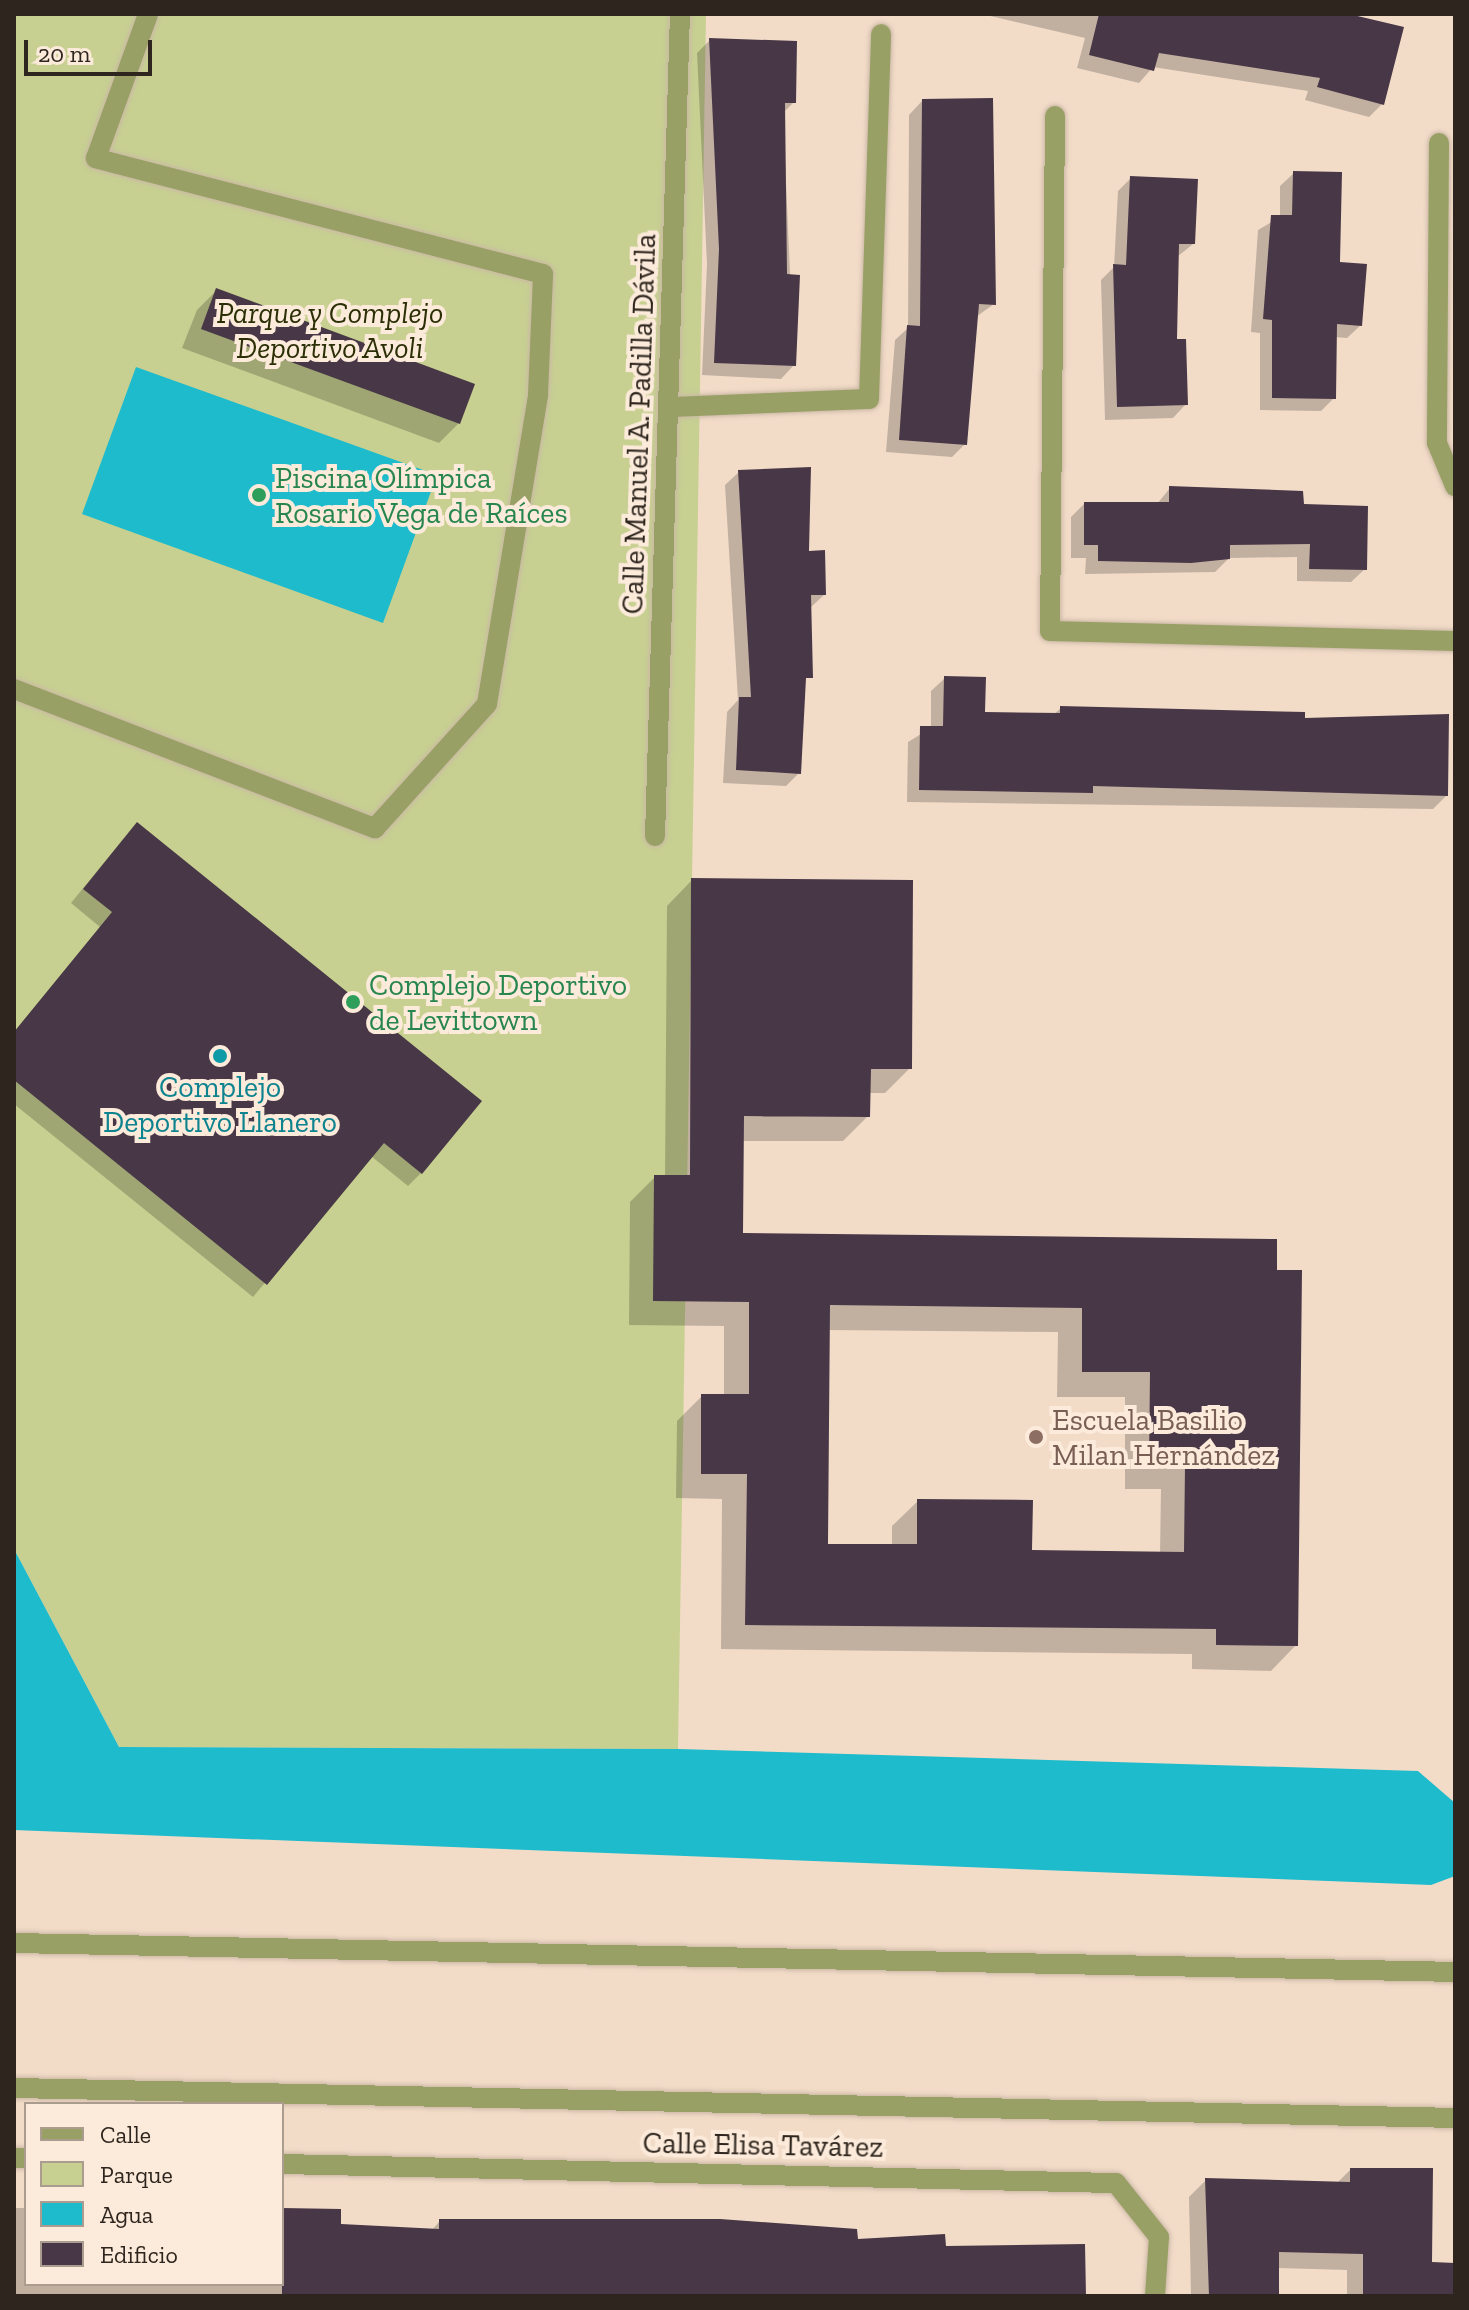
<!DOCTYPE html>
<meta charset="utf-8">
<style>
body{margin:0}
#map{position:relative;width:1469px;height:2310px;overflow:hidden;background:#f2dcc8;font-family:"Zilla Slab",serif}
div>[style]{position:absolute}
.green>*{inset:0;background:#c7d091}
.water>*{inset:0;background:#1ebbcc}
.shadow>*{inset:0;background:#0003}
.building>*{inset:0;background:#483747}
.roads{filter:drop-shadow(0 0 2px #cbb8a6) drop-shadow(0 0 2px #cbb8a6)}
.minor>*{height:20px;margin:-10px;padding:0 10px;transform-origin:10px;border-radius:10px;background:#99a065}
.dots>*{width:22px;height:22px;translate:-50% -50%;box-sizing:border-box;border:4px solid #fceada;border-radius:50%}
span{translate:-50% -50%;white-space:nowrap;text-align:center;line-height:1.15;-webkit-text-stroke:8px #fceada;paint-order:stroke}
.park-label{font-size:30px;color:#2b2f06;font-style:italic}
.street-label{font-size:30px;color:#2e261e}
.leisure-label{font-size:30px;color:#27864d}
.left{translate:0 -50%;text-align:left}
.culture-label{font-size:30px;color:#0d838f}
.education-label{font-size:30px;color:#785e54}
.frame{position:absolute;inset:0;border:16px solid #2e261e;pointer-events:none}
.legend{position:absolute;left:24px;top:2102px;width:260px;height:184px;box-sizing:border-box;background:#fceada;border:2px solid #aa9c8f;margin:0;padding:10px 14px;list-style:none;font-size:24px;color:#2e261e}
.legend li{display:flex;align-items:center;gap:16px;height:40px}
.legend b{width:40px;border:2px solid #aa9c8f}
.scale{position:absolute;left:24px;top:40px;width:128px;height:36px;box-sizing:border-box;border:4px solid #2e261e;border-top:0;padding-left:10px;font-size:24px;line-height:28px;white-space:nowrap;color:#2e261e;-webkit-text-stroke:6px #fceada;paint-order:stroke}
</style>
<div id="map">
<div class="green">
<div style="clip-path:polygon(14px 14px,706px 14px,678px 1749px,119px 1747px,14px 1549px)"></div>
</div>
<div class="water">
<div style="clip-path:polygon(136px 367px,437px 475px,383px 623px,82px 514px)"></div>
<div style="clip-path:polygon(14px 1549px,119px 1747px,678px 1749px,1418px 1771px,1455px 1803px,1455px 1876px,1431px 1885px,14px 1830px)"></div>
</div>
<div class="shadow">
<div style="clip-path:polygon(982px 14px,1322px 14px,1382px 104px,1369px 117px,1305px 100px,1308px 91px,1153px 67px,1139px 83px,1077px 68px,1085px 38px)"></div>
<div style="clip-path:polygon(710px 40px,794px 102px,783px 113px,794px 365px,781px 379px,702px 375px,707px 264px,697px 53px)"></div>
<div style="clip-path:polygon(922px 101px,994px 304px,976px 317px,965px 444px,952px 457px,886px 452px,895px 340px,908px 328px,909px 115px)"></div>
<div style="clip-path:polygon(1294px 173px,1361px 325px,1347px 338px,1335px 337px,1334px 398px,1321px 411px,1260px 410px,1260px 333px,1251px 332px,1258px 230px,1280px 217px,1280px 186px)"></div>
<div style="clip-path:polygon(1131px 178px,1193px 244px,1177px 257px,1175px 341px,1186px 404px,1173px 418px,1105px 420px,1101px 280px,1114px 267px,1118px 191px)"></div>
<div style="clip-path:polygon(216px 291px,459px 423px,439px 443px,182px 348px,197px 310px)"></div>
<div style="clip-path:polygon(739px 472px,807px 553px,824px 595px,810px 608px,799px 773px,786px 786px,723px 783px,727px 712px,738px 700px,725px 485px)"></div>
<div style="clip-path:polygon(1170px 488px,1302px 506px,1365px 569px,1351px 582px,1297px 581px,1297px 557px,1229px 558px,1215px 572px,1085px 574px,1086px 558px,1071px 558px,1071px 517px,1084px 504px,1157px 504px)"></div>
<div style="clip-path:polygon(945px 678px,983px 713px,1053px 715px,1061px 708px,1303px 720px,1446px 796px,1433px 809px,907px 802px,908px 742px,931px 728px,931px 691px)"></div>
<div style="clip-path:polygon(124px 838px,421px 1173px,408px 1186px,371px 1156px,253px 1297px,14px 1104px,14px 1032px,100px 927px,71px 903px)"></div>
<div style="clip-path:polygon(evenodd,692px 880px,910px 1068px,885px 1093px,868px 1093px,868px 1116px,843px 1141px,742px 1141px,741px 1235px,1275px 1241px,1296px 1645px,1271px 1671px,1192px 1669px,1192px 1654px,721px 1649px,722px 1499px,676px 1498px,677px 1421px,702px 1396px,724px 1396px,724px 1326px,629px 1325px,630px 1202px,655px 1177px,665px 1177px,667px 906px,692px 880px,828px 1330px,1058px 1332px,1057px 1397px,1125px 1397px,1125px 1489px,1161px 1489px,1160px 1554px,1030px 1552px,918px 1501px,892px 1526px,892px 1546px,826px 1546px,828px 1330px)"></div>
<div style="clip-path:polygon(1350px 2170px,1454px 2296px,1347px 2296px,1347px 2270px,1277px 2268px,1277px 2296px,1191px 2296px,1189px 2197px,1206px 2180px,1336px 2184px)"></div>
<div style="clip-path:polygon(14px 2208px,26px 2208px,26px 2284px,282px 2284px,282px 2210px,339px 2226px,431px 2231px,440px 2221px,944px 2248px,1084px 2296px,14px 2296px)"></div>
</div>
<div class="building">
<div style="clip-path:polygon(1099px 14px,1349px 14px,1404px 27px,1384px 105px,1317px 87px,1320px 78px,1159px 53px,1154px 71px,1089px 55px)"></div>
<div style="clip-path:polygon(709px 38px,797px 41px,796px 103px,785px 103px,787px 274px,800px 275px,796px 366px,714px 363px,719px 249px)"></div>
<div style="clip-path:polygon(993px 98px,996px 305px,979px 304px,967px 445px,899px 440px,907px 325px,920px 326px,922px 99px)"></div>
<div style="clip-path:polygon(1293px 171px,1342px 172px,1340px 262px,1367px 264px,1362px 326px,1337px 324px,1336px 399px,1272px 398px,1272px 320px,1263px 319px,1271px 215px,1292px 215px)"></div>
<div style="clip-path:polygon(1130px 176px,1198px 179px,1195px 244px,1179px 244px,1177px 339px,1186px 339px,1188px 405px,1117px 407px,1113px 264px,1126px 265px)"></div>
<div style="clip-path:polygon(216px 288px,475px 384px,460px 424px,201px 329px)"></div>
<div style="clip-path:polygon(811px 467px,809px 551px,825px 550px,826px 595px,811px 595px,813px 678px,806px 678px,801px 774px,736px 770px,739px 697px,751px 697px,738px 470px)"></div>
<div style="clip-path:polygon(1169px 486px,1303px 491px,1304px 504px,1368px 506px,1367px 570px,1309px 569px,1310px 544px,1230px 545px,1230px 559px,1191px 563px,1098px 561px,1098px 545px,1084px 545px,1084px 502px,1169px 502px)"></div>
<div style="clip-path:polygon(944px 676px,986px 677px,985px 712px,1060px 713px,1060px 706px,1305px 712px,1305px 718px,1449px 714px,1448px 796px,1093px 786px,1093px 793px,919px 790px,920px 726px,943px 726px)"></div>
<div style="clip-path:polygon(137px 822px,482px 1101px,422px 1174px,384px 1143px,267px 1285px,14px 1080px,14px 1032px,112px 912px,83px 889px)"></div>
<div style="clip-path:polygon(evenodd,691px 878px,913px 880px,912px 1069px,871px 1069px,870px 1117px,744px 1116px,743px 1233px,1277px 1239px,1277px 1270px,1302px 1270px,1298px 1646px,1216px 1645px,1216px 1629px,745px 1625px,747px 1474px,701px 1474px,701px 1394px,749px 1394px,749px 1302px,653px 1301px,654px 1175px,690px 1175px,691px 878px,830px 1305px,1082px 1308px,1082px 1372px,1150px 1372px,1149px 1464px,1185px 1465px,1184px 1552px,1032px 1550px,1033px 1500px,917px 1499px,917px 1544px,828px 1544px,830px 1305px)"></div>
<div style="clip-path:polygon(1350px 2168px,1433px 2168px,1432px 2262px,1455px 2263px,1455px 2296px,1363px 2296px,1363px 2254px,1279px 2252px,1279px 2296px,1209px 2296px,1205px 2178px,1350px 2182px)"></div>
<div style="clip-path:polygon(282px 2208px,341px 2209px,341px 2224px,439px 2229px,439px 2219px,720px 2219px,857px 2229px,858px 2239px,945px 2234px,946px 2246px,1085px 2244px,1086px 2296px,282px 2296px)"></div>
</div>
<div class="roads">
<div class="minor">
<div style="left:1055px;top:116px;width:515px;rotate:90.56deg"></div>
<div style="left:1050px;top:631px;width:405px;rotate:1.4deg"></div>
<div style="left:1439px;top:143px;width:300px;rotate:90.4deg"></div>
<div style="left:1437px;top:443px;width:47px;rotate:67.3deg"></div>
<div style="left:670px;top:407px;width:199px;rotate:-2.3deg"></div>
<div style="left:869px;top:399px;width:365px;rotate:-88.1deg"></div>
<div style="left:14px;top:689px;width:387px;rotate:21.1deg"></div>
<div style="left:375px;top:828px;width:167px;rotate:-47.9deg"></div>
<div style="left:487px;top:704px;width:313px;rotate:-80.6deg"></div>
<div style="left:538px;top:395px;width:121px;rotate:-87.6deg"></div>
<div style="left:543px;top:274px;width:462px;rotate:-165.5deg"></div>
<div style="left:96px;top:158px;width:153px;rotate:-70.1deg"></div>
<div style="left:655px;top:836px;width:822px;rotate:-88.26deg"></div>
<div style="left:14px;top:1943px;width:1441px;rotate:1.15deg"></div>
<div style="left:14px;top:2088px;width:1441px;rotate:1.19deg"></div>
<div style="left:14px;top:2158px;width:12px"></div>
<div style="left:282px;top:2164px;width:834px;rotate:1.31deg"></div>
<div style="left:1116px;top:2183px;width:69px;rotate:51.5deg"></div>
<div style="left:1159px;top:2237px;width:59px;rotate:93.9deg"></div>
</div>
</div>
<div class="dots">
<div style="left:259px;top:495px;background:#2e9e5b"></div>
<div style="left:353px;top:1002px;background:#2e9e5b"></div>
<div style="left:220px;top:1056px;background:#0f9aa8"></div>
<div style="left:1036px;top:1437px;background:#8d6e63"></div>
</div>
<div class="park-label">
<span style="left:330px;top:330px">Parque y Complejo<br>Deportivo Avoli</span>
</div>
<div class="street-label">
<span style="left:639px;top:424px;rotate:-88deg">Calle Manuel A. Padilla Dávila</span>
<span style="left:763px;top:2145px;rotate:1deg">Calle Elisa Tavárez</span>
</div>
<div class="leisure-label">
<span class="left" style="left:275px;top:495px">Piscina Olímpica<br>Rosario Vega de Raíces</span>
<span class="left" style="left:369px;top:1002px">Complejo Deportivo<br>de Levittown</span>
</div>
<div class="culture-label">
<span style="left:220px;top:1104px">Complejo<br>Deportivo Llanero</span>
</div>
<div class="education-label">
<span class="left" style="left:1052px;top:1437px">Escuela Basilio<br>Milan Hernández</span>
</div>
<div class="frame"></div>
<ul class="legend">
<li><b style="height:10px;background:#99a065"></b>Calle</li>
<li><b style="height:22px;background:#c7d091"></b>Parque</li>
<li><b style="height:22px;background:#1ebbcc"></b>Agua</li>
<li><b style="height:22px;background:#483747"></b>Edificio</li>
</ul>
<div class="scale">20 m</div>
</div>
